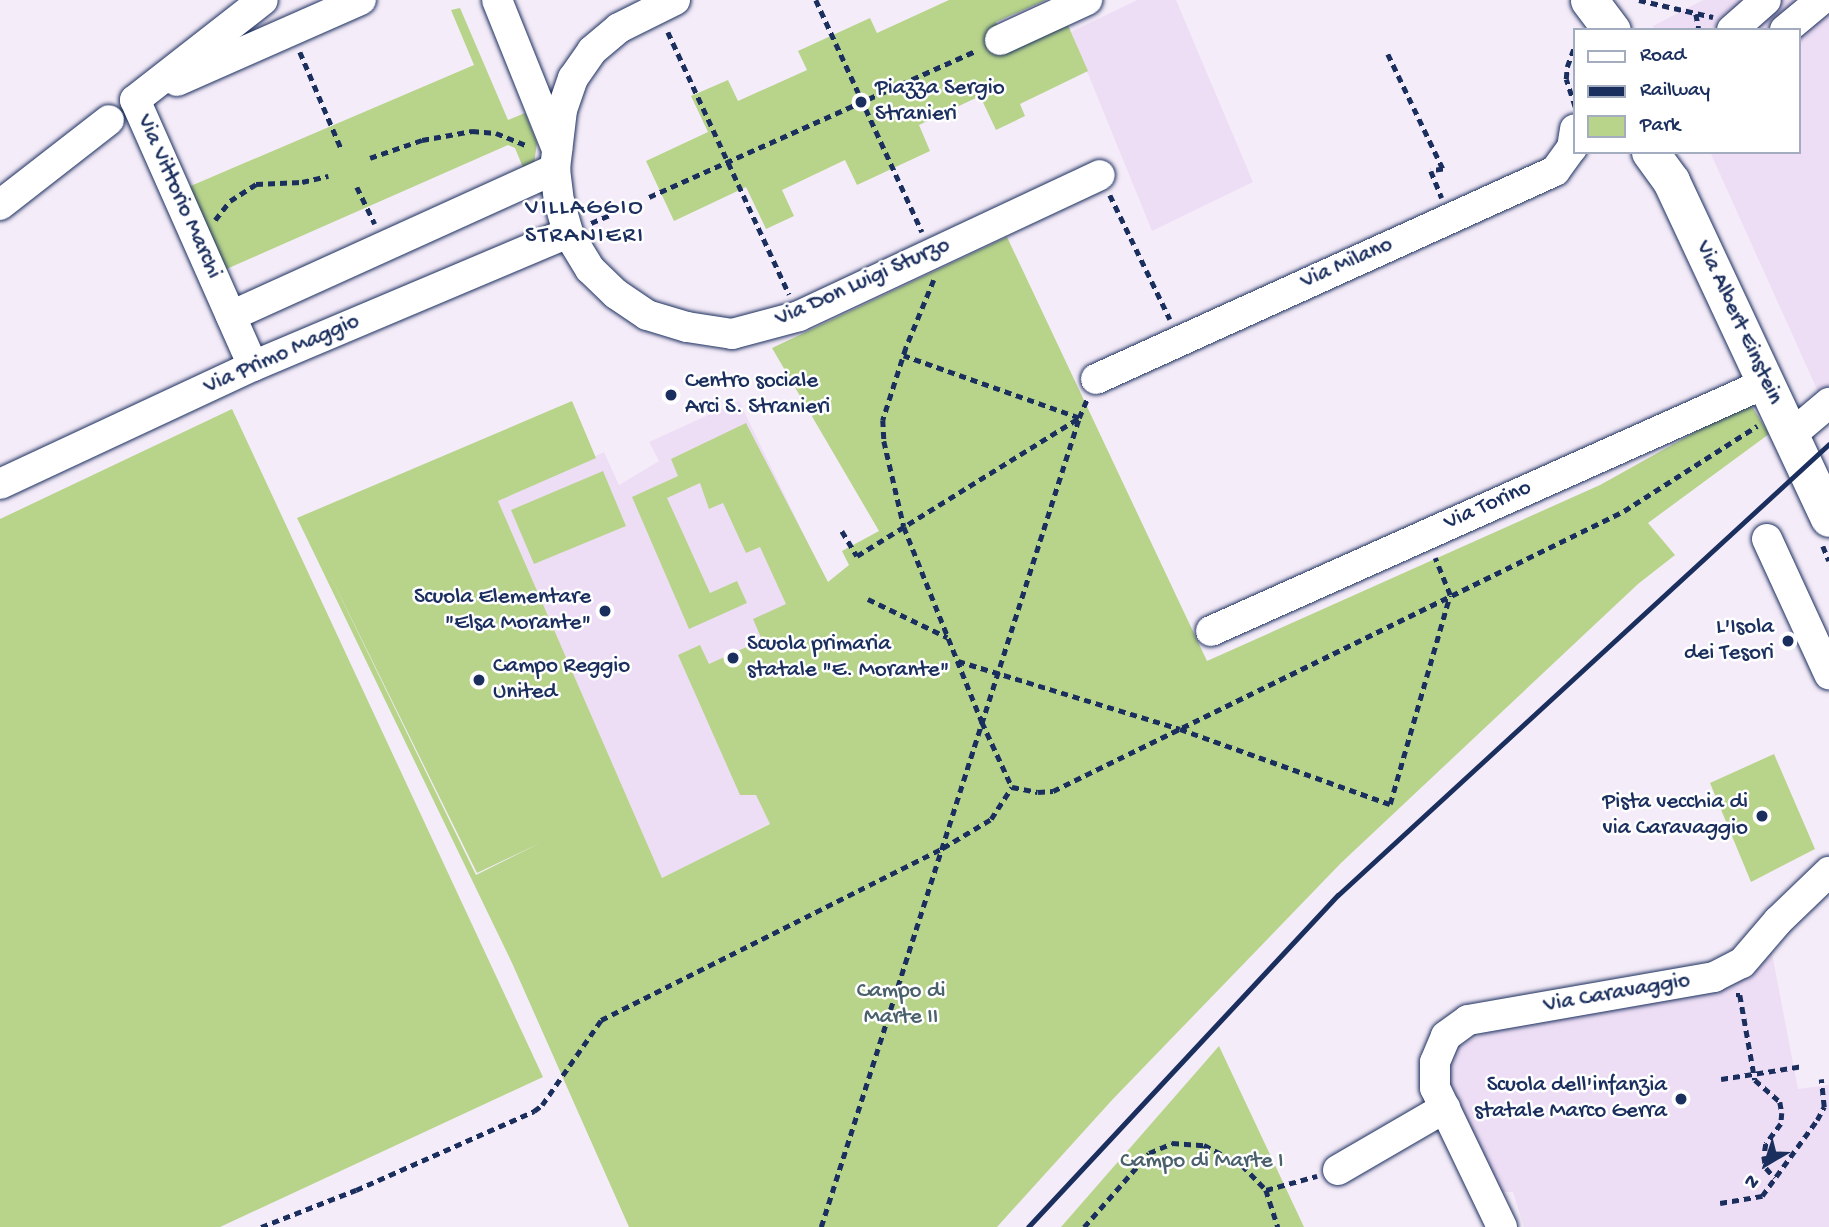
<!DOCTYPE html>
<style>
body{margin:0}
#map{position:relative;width:1829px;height:1227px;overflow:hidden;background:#f5ecf9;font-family:"Gochi Hand",sans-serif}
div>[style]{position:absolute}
.built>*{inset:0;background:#eedef5}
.green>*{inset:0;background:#b8d48b}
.path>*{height:4.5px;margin-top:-2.25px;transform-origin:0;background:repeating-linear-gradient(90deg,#1b2f5e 0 7px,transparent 0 12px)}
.roads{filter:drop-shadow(0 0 2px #1b2f5e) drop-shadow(0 0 2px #1b2f5e)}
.minor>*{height:30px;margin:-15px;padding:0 15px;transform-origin:15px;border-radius:15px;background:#fff}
.major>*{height:37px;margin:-18.5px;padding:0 18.5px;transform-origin:18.5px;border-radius:18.5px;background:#fff}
.rail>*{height:5px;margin:-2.5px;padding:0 2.5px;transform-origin:2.5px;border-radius:2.5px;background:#1b2f5e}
.dots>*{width:19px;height:19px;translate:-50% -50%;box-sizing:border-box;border:4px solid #fff;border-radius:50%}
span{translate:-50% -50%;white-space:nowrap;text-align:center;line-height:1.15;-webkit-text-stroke:5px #fff;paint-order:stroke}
.poi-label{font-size:23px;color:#1b2f5e}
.left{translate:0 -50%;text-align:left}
.right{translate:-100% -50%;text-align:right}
.street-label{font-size:23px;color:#1b2f5e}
.park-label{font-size:23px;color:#4a616c}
.neighbourhood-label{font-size:24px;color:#1b2f5e;letter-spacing:2px}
.legend{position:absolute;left:1573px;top:28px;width:228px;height:126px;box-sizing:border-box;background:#fff;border:2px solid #a4acbf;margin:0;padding:9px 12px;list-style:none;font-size:21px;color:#1b2f5e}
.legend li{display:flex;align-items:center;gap:14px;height:35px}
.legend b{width:35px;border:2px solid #a4acbf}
.north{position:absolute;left:1731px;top:1129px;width:70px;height:70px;-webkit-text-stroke:5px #fff;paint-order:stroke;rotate:219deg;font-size:19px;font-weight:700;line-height:28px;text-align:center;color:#1b2f5e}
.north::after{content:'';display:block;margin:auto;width:24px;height:32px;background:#1b2f5e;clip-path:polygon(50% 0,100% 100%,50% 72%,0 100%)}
</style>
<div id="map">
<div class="built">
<div style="clip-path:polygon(1137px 0,1176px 0,1253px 182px,1152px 231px,1071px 32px)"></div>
<div style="clip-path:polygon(1703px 0,1829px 0,1829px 416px,1710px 152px,1799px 152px,1799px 30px,1655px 30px,1653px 26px)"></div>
<div style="clip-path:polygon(739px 401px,827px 582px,943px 734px,662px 879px,498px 501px,604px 452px,619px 485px,659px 461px,649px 442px)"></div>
<div style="clip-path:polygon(1770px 943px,1798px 1089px,1829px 1085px,1829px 1227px,1524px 1227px,1513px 1192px,1497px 1192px,1447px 1083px,1452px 1059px,1459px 1046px,1503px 1025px,1733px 981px)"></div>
</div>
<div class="green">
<div style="clip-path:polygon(949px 0,1046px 0,996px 22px,1007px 48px,1067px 23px,1088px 71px,1020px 104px,1025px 116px,996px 130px,980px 96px,919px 125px,930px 151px,857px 185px,845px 160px,782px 190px,794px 216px,766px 229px,746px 187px,674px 221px,646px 161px,708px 132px,691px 96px,728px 80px,738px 101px,807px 70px,798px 51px,870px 18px,877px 33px)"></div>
<div style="clip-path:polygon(460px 8px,508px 120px,525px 113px,537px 143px,533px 171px,526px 175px,515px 148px,508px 145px,222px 271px,186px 188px,474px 65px,451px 10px)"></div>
<div style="clip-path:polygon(evenodd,1007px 237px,1207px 661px,1600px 485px,1749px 402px,1769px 434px,1648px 523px,1675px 555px,1638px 584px,1341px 863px,1113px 1099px,997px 1227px,629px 1227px,512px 963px,297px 518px,572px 401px,596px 458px,498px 501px,662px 878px,770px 824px,756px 795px,740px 795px,678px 655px,700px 645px,709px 664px,762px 640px,753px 619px,786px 604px,760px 547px,746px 553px,723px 503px,709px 509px,700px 483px,667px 498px,710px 593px,737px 581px,747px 603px,689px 629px,632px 497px,678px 476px,671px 459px,746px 423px,828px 582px,849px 565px,842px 551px,879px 531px,772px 348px,1007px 237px,328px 571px,477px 873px,540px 843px,476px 875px,328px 571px)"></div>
<div style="clip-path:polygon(232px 409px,543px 1077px,220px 1227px,0 1227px,0 519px)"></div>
<div style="clip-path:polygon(603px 471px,626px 526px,534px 564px,511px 510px)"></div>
<div style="clip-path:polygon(1774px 754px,1815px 849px,1751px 882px,1710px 783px)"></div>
<div style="clip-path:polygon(1219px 1046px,1304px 1227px,1061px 1227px)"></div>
</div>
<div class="path">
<div style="left:816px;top:0;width:255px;rotate:65.4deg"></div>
<div style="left:1639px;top:0;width:76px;rotate:12.9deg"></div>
<div style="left:1696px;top:14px;width:16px;rotate:79deg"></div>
<div style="left:668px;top:32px;width:289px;rotate:65.2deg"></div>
<div style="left:300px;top:52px;width:104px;rotate:66.9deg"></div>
<div style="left:1388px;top:54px;width:127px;rotate:64.4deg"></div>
<div style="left:1443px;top:169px;width:12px;rotate:171deg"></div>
<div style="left:1431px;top:171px;width:29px;rotate:68deg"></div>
<div style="left:1575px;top:107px;width:29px;rotate:-108deg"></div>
<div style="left:1566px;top:79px;width:12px;rotate:-85deg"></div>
<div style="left:1567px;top:67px;width:23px;rotate:-70deg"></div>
<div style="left:370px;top:158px;width:55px;rotate:-19.1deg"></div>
<div style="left:422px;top:140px;width:51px;rotate:-10.2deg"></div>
<div style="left:472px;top:131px;width:24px;rotate:5deg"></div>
<div style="left:496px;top:133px;width:35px;rotate:22deg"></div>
<div style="left:357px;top:187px;width:41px;rotate:64.1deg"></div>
<div style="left:1110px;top:195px;width:138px;rotate:64.2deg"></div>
<div style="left:649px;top:197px;width:359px;rotate:-24.1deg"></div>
<div style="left:215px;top:220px;width:24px;rotate:-52deg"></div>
<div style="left:230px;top:201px;width:31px;rotate:-33deg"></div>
<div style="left:256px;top:184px;width:46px;rotate:-2.5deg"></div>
<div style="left:302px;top:182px;width:27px;rotate:-13deg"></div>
<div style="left:591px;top:223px;width:21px;rotate:-23deg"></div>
<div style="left:934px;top:280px;width:74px;rotate:112.4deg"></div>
<div style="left:906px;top:348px;width:76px;rotate:107.7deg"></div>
<div style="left:883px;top:420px;width:21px;rotate:87deg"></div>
<div style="left:884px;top:441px;width:88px;rotate:76.9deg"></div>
<div style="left:904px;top:527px;width:210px;rotate:68.2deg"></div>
<div style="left:982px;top:722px;width:72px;rotate:65.2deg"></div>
<div style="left:842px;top:531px;width:29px;rotate:59deg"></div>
<div style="left:857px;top:556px;width:261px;rotate:-31.9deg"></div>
<div style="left:1079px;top:418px;width:21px;rotate:-67deg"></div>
<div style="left:1823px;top:546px;width:16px;rotate:68deg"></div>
<div style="left:868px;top:599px;width:88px;rotate:25.7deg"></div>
<div style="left:958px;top:661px;width:232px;rotate:17deg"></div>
<div style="left:1180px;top:729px;width:223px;rotate:19.7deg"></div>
<div style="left:1390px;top:804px;width:217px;rotate:-74deg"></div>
<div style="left:1450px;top:595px;width:40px;rotate:-112deg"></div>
<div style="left:1012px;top:787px;width:26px;rotate:11deg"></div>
<div style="left:1038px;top:792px;width:15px;rotate:-4deg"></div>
<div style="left:1053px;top:791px;width:636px;rotate:-26.12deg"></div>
<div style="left:1624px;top:511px;width:158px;rotate:-32.6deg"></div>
<div style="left:1736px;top:995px;width:4px"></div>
<div style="left:1740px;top:995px;width:86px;rotate:80deg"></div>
<div style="left:1755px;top:1080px;width:33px;rotate:41deg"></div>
<div style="left:1780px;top:1102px;width:11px;rotate:80deg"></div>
<div style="left:1782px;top:1113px;width:11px;rotate:95deg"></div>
<div style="left:1781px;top:1124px;width:25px;rotate:127deg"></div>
<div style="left:1766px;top:1144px;width:12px;rotate:99deg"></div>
<div style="left:1764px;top:1156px;width:12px;rotate:81deg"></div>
<div style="left:1766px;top:1168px;width:13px;rotate:48deg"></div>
<div style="left:1721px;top:1079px;width:83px;rotate:-9deg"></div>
<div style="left:1266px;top:1190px;width:53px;rotate:-15.4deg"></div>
<div style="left:1720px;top:1203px;width:43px;rotate:-9.5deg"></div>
<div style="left:1762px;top:1196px;width:94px;rotate:-54.1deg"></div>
<div style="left:1817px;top:1120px;width:15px;rotate:-62deg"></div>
<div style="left:1824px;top:1107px;width:28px;rotate:-96deg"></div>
<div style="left:261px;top:1227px;width:102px;rotate:-21.3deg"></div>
<div style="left:356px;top:1190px;width:195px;rotate:-23.9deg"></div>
<div style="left:534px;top:1111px;width:10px;rotate:-37deg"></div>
<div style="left:542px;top:1105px;width:103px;rotate:-55.2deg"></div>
<div style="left:601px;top:1020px;width:383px;rotate:-26.7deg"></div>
<div style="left:943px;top:848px;width:56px;rotate:-31.1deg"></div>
<div style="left:991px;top:819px;width:38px;rotate:-57deg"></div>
<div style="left:821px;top:1227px;width:849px;rotate:-72.31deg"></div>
<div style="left:1079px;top:418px;width:186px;rotate:-160.5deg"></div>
<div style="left:1084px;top:1227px;width:98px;rotate:-48.7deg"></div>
<div style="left:1149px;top:1153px;width:25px;rotate:-23deg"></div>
<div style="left:1172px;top:1143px;width:32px;rotate:4deg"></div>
<div style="left:1204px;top:1145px;width:43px;rotate:27.8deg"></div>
<div style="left:1242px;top:1165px;width:35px;rotate:46deg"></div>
<div style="left:1266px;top:1190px;width:39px;rotate:72deg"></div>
</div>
<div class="roads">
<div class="minor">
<div style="left:497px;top:0;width:161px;rotate:68.1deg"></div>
<div style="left:675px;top:0;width:63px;rotate:153.4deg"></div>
<div style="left:619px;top:28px;width:35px;rotate:140deg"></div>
<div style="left:592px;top:51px;width:33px;rotate:125deg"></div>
<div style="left:573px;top:78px;width:34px;rotate:109deg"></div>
<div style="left:562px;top:110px;width:59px;rotate:96.8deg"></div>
<div style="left:555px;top:169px;width:32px;rotate:83deg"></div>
<div style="left:559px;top:201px;width:33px;rotate:74deg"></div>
<div style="left:568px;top:233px;width:42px;rotate:58.6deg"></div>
<div style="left:590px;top:269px;width:36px;rotate:44deg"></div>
<div style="left:616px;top:294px;width:37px;rotate:34deg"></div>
<div style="left:647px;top:315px;width:42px;rotate:16.7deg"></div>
<div style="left:687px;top:327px;width:46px;rotate:8.8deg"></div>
<div style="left:732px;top:334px;width:69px;rotate:-15deg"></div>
<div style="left:799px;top:316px;width:332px;rotate:-25.1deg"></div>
<div style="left:1732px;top:30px;width:45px;rotate:-41.4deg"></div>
<div style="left:1785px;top:30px;width:47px;rotate:-39.8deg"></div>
<div style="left:1000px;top:40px;width:96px;rotate:-24.7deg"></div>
<div style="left:177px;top:81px;width:201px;rotate:-23.8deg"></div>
<div style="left:0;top:205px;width:138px;rotate:-37.9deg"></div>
<div style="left:231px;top:316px;width:356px;rotate:-24.4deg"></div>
<div style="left:253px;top:366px;width:291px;rotate:-113.9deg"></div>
<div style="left:135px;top:100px;width:162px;rotate:-38deg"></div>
<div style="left:1096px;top:379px;width:504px;rotate:-24.38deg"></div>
<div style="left:1555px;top:171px;width:29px;rotate:-54deg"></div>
<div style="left:1572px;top:148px;width:19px;rotate:-81deg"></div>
<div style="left:1791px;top:435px;width:50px;rotate:-40.1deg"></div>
<div style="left:0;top:484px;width:279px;rotate:-25deg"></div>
<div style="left:253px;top:366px;width:342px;rotate:-22.9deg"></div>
<div style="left:1767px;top:539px;width:149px;rotate:65.3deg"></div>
<div style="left:1211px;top:631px;width:608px;rotate:-24.08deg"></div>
<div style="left:1338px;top:1170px;width:124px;rotate:-30.1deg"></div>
<div style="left:1502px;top:1227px;width:154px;rotate:-115.7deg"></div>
<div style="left:1435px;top:1088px;width:26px;rotate:-90deg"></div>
<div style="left:1435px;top:1062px;width:28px;rotate:-67deg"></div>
<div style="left:1446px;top:1036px;width:27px;rotate:-36deg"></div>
<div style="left:1468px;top:1020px;width:250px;rotate:-9.9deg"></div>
<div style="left:1714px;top:977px;width:31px;rotate:-27deg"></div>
<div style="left:1742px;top:963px;width:55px;rotate:-49.4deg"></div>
<div style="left:1778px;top:921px;width:71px;rotate:-43.9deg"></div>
</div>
<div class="major">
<div style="left:1589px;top:0;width:38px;rotate:53deg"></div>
<div style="left:1650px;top:152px;width:36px;rotate:54deg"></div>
<div style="left:1671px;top:181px;width:372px;rotate:64.9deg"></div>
</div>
</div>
<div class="rail">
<div style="left:1028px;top:1227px;width:454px;rotate:-47deg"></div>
<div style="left:1338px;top:895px;width:667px;rotate:-42.57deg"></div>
</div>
<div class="dots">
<div style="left:861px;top:102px;background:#1b2f5e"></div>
<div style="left:671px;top:395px;background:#1b2f5e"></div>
<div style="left:605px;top:611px;background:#1b2f5e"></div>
<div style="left:1788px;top:641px;background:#1b2f5e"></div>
<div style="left:733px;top:658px;background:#1b2f5e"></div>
<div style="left:479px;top:680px;background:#1b2f5e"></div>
<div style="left:1762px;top:816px;background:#1b2f5e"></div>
<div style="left:1681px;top:1099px;background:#1b2f5e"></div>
</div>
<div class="poi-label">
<span class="left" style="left:875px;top:102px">Piazza Sergio<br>Stranieri</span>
<span class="left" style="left:685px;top:395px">Centro sociale<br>Arci S. Stranieri</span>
<span class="right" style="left:591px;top:611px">Scuola Elementare<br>"Elsa Morante"</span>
<span class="right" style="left:1774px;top:641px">L'Isola<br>dei Tesori</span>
<span class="left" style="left:747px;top:658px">Scuola primaria<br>statale "E. Morante"</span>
<span class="left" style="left:493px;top:680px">Campo Reggio<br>United</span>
<span class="right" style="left:1748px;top:816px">Pista vecchia di<br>via Caravaggio</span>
<span class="right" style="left:1667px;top:1099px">Scuola dell'infanzia<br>statale Marco Gerra</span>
</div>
<div class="street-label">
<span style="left:178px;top:197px;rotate:66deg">Via Vittorio Marchi</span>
<span style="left:1347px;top:264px;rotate:-24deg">Via Milano</span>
<span style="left:863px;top:283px;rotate:-24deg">Via Don Luigi Sturzo</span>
<span style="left:1738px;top:323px;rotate:65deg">Via Albert Einstein</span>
<span style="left:282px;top:355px;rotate:-24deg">Via Primo Maggio</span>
<span style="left:1488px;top:506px;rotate:-24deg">Via Torino</span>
<span style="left:1617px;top:994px;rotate:-10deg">Via Caravaggio</span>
</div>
<div class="park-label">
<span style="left:901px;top:1005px">Campo di<br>Marte II</span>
<span style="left:1202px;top:1162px">Campo di Marte I</span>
</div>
<div class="neighbourhood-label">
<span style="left:585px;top:223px">VILLAGGIO<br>STRANIERI</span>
</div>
<ul class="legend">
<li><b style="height:9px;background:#fff"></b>Road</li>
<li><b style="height:9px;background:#1b2f5e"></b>Railway</li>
<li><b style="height:19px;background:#b8d48b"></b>Park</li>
</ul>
<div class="north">N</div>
</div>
